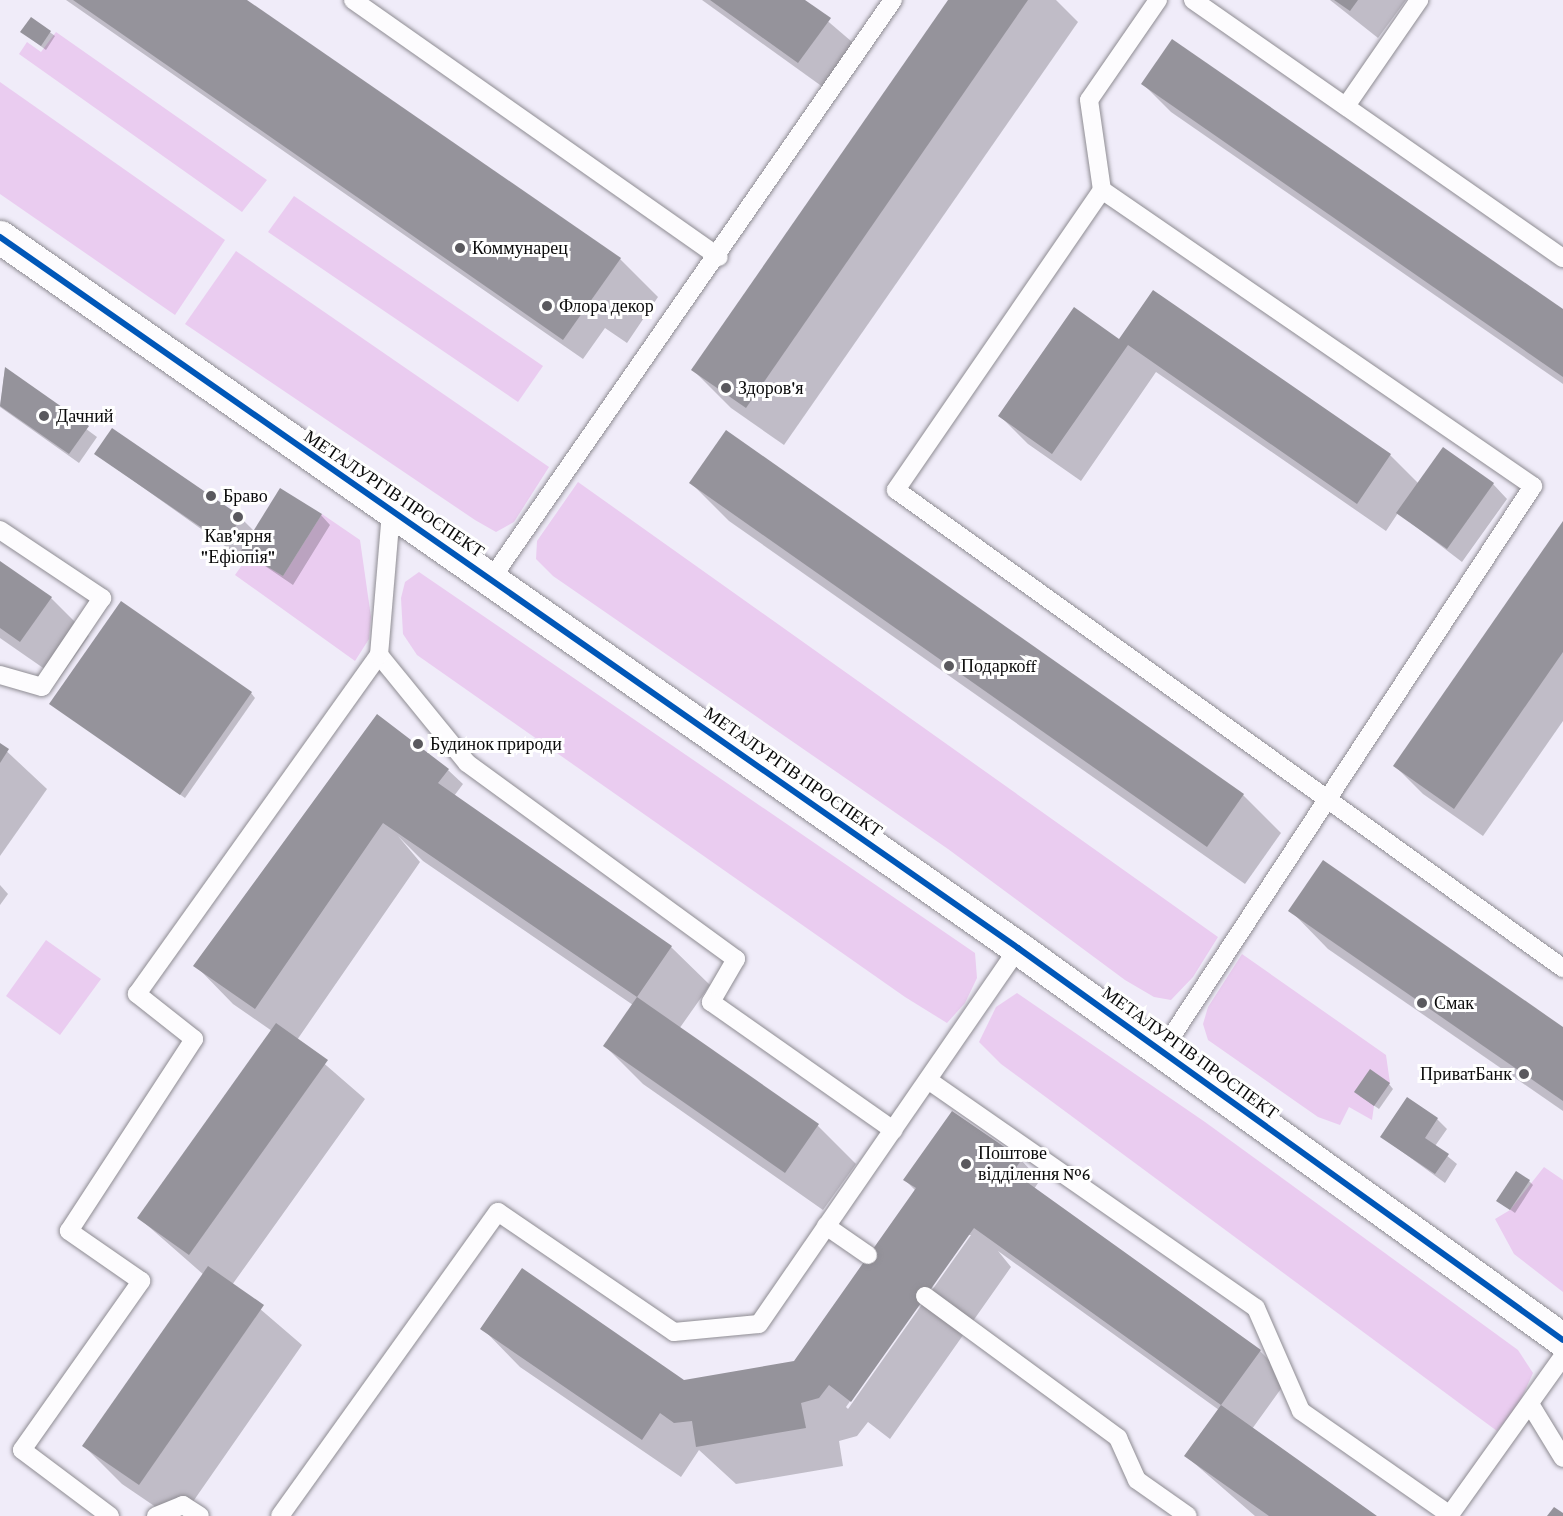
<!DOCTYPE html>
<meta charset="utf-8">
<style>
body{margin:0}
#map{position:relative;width:1563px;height:1516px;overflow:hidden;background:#f0ecf9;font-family:"Crimson Pro",serif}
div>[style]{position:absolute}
.green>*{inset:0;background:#eaccf0}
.shadow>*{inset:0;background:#0003}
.building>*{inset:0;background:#95939b}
.roads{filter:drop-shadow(0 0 2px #8e8c92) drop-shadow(0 0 2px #8e8c92)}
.service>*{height:18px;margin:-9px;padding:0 9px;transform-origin:9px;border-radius:9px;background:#fdfcfe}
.tertiary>*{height:33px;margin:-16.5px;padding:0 16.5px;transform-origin:16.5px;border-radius:16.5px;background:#fdfcfe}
.cycleway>*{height:6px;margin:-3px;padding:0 3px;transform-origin:3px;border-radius:3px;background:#0057b8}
.dots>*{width:16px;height:16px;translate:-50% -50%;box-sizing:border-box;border:3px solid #fff;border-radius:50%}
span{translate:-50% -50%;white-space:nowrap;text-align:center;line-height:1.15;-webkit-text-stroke:6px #fff;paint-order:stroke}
.poi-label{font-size:18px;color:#0a0a0a}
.left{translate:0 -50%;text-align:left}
.right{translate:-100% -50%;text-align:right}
.street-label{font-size:18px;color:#0a0a0a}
</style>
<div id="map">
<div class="green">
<div style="clip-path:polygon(56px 32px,267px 180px,242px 212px,19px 54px,27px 42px,41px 52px)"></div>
<div style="clip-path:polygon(0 82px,225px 240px,175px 315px,0 194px)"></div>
<div style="clip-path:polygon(294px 196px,543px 366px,518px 402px,268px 232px)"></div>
<div style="clip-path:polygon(236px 251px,549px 467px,514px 522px,496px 532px,475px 520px,185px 324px)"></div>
<div style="clip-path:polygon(578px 482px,1218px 937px,1193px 977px,1171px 1000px,1154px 997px,1125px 980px,948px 849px,553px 576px,536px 559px,537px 541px)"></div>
<div style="clip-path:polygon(322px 514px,360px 540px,371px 617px,369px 639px,355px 661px,235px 575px,249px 555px,283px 576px)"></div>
<div style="clip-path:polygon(419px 572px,975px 953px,977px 978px,965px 1003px,947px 1023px,905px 997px,417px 655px,403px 634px,401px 598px,405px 582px)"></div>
<div style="clip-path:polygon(46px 940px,101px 979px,60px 1035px,6px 996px)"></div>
<div style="clip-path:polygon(1242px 954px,1386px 1055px,1390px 1083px,1374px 1106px,1372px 1120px,1349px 1107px,1340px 1125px,1318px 1117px,1208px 1040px,1203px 1024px,1208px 1007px)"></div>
<div style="clip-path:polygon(1017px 993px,1205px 1122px,1518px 1350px,1533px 1373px,1518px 1406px,1497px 1431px,1001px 1064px,979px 1042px,996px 1007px)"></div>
<div style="clip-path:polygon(1544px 1167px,1563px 1180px,1563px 1292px,1514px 1254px,1495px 1219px,1510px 1210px)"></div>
</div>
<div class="shadow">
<div style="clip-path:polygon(66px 0,244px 0,620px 259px,658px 297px,627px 343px,605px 328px,583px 359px)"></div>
<div style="clip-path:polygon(702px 0,803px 0,858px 47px,827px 90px)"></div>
<div style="clip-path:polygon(950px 0,1056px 0,1078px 22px,784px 445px,731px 408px,693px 370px)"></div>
<div style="clip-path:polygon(1330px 0,1406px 0,1378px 38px)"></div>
<div style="clip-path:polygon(32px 19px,55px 36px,46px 50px,27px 36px)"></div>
<div style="clip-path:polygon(1143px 84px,1563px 311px,1563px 384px,1171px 112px)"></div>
<div style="clip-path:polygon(1154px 292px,1390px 455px,1419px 484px,1493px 484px,1507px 499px,1462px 562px,1398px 513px,1386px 531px,1156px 372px,1081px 481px,1028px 444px,1000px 416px,1119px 341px)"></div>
<div style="clip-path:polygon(5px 369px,97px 437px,79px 463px,0 407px)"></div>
<div style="clip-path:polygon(96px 454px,241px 518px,255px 532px,321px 515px,330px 525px,293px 585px,243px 551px,239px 556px)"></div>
<div style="clip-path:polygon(691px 483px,1243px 795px,1281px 833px,1245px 884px,729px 521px)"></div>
<div style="clip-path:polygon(1563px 523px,1563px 721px,1483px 836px,1423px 794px,1395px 766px)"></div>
<div style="clip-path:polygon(0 563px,51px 598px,89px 636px,59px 679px,0 638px)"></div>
<div style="clip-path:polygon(251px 693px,255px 698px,185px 798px,51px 704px)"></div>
<div style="clip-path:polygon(0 745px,47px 789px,0 856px)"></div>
<div style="clip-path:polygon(448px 770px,463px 784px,454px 796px,671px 947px,710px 985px,679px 1029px,818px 1126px,856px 1164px,823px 1210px,643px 1084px,605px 1046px,633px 1005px,423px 861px,398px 836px,420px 862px,297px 1040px,365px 1099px,232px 1285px,302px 1345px,183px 1516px,169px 1516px,122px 1484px,84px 1446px,204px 1275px,139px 1218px,272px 1031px,233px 1004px,195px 965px)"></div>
<div style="clip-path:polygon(0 885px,8px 894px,0 905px)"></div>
<div style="clip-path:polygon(1290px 910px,1563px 1029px,1563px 1111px,1328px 949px)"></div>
<div style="clip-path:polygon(1389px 1084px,1393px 1089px,1379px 1109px,1360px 1096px)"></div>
<div style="clip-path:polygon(1437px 1119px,1447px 1129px,1435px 1146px,1457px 1164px,1445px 1183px,1382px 1137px)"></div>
<div style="clip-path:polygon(evenodd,1021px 1160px,1040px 1180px,1034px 1189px,1260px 1351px,1288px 1379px,1252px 1429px,1375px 1516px,1255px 1516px,1186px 1456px,1219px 1410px,998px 1251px,1011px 1267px,890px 1439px,868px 1422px,857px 1436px,839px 1441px,843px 1466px,736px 1484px,699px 1450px,681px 1477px,520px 1367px,482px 1328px,684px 1381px,795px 1362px,916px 1191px,905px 1180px,1021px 1160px,967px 1235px,971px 1235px,848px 1409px,846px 1407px,967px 1235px)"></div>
<div style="clip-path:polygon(1529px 1181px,1533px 1185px,1515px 1213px,1498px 1201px)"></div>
</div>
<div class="building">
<div style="clip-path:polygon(73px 0,247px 0,621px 258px,563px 340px)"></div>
<div style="clip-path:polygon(710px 0,805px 0,831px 18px,798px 63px)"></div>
<div style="clip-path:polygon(948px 0,1028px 0,746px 408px,691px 370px)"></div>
<div style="clip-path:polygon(1334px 0,1358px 0,1350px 11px)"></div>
<div style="clip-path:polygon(31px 17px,51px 31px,41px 46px,20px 32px)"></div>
<div style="clip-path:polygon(1172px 39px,1563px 309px,1563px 377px,1141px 84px)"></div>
<div style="clip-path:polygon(1153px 290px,1391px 454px,1357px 504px,1128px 345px,1052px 454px,998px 416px,1074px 307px,1119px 339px)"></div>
<div style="clip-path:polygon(5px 367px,89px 426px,69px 454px,0 406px)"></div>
<div style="clip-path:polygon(112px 428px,242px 517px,224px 543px,94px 454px)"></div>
<div style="clip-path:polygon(726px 430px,1244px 794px,1207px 847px,689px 483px)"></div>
<div style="clip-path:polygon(1443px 447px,1494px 483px,1447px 549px,1396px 513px)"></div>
<div style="clip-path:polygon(280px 488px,322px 514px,283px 576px,241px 551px)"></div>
<div style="clip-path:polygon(1563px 521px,1563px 652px,1454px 809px,1393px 766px)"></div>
<div style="clip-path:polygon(0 561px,52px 597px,20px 642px,0 628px)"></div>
<div style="clip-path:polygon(121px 601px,252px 692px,180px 795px,49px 704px)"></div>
<div style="clip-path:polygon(377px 714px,449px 769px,438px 783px,672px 946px,637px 997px,383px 823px,255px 1009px,193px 966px)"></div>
<div style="clip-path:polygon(0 743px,9px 749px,0 763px)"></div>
<div style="clip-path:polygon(1323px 860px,1563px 1027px,1563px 1101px,1288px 911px)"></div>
<div style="clip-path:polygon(637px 997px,819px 1124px,785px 1173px,603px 1046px)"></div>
<div style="clip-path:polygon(276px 1023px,328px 1060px,189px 1255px,137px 1218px)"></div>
<div style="clip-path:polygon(1370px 1069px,1390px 1083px,1374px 1106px,1354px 1092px)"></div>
<div style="clip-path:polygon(1407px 1097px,1438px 1118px,1425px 1138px,1449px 1154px,1435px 1174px,1380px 1137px)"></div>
<div style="clip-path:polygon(952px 1111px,1022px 1159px,1013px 1172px,1261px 1350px,1221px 1405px,1377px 1516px,1269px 1516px,1184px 1456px,1221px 1405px,974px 1228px,851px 1402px,829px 1385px,819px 1398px,801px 1403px,806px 1428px,696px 1447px,692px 1421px,674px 1423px,660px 1413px,642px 1440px,480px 1329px,522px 1268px,684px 1380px,794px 1361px,916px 1188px,903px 1180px)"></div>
<div style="clip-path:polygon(1516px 1171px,1530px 1180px,1510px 1210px,1496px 1201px)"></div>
<div style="clip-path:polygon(208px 1266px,264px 1305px,139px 1485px,82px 1446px)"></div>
<div style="clip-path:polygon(1554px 1507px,1563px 1513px,1563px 1516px,1547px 1516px)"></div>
</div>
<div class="roads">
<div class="service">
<div style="left:353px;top:0;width:447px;rotate:35.1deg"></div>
<div style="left:1158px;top:0;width:121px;rotate:124.6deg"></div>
<div style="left:1089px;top:100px;width:91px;rotate:81.8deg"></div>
<div style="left:1102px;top:190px;width:523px;rotate:34.48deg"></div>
<div style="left:1533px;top:486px;width:676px;rotate:123.29deg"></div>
<div style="left:1193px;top:0;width:451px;rotate:34.9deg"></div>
<div style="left:1346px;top:106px;width:129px;rotate:-55.4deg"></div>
<div style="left:1102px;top:190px;width:364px;rotate:124.5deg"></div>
<div style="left:896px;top:490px;width:821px;rotate:35.63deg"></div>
<div style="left:0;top:530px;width:123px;rotate:33.7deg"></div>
<div style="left:102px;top:598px;width:107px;rotate:124deg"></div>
<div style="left:42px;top:687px;width:44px;rotate:-164.1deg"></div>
<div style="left:491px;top:579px;width:705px;rotate:-55.23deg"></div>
<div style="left:379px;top:655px;width:139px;rotate:50.8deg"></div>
<div style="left:467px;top:763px;width:333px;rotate:36.1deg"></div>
<div style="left:736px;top:959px;width:50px;rotate:120.2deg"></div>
<div style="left:711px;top:1002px;width:223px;rotate:35.1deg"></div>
<div style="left:928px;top:1080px;width:399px;rotate:34.8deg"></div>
<div style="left:1256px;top:1308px;width:112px;rotate:66.4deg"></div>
<div style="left:1301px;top:1411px;width:182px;rotate:34.9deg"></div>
<div style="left:826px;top:1226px;width:51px;rotate:34.6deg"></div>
<div style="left:925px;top:1296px;width:240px;rotate:36.3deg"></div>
<div style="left:1118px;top:1438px;width:46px;rotate:65.7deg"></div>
<div style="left:1137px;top:1480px;width:62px;rotate:35.2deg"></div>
<div style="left:1530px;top:1404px;width:63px;rotate:58.6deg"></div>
<div style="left:110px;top:1516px;width:110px;rotate:-143.1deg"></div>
<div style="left:22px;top:1450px;width:207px;rotate:-54.8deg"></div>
<div style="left:141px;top:1281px;width:88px;rotate:-145.2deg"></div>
<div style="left:69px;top:1231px;width:229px;rotate:-56.9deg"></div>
<div style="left:194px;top:1039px;width:73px;rotate:-141.7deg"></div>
<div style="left:137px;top:994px;width:417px;rotate:-54.5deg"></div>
<div style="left:379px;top:655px;width:144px;rotate:-85.2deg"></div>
<div style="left:156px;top:1516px;width:29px;rotate:-22deg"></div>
<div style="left:183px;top:1505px;width:20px;rotate:33deg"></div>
<div style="left:280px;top:1516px;width:374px;rotate:-54.4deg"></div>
<div style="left:498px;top:1212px;width:213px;rotate:34.3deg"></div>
<div style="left:674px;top:1332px;width:85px;rotate:-5.4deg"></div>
<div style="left:759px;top:1324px;width:457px;rotate:-55.4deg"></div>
<div style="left:1449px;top:1516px;width:196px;rotate:-54.5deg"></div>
</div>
<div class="tertiary">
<div style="left:0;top:237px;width:1242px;rotate:34.93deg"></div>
<div style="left:1018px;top:948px;width:671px;rotate:35.73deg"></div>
</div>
</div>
<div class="cycleway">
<div style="left:0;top:237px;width:1242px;rotate:34.93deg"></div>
<div style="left:1018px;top:948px;width:671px;rotate:35.73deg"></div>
</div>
<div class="dots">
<div style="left:460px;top:248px;background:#5a595e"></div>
<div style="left:547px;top:306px;background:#5a595e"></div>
<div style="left:726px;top:388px;background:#5a595e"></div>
<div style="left:44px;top:416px;background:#5a595e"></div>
<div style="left:211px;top:496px;background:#5a595e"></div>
<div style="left:238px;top:517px;background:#5a595e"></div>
<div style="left:949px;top:666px;background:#5a595e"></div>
<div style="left:418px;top:744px;background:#5a595e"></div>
<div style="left:1422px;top:1003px;background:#5a595e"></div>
<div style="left:1524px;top:1074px;background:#5a595e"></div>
<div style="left:966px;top:1164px;background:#5a595e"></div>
</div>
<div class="poi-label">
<span class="left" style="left:472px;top:248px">Коммунарец</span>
<span class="left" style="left:559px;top:306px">Флора декор</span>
<span class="left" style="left:738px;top:388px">Здоров'я</span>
<span class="left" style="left:56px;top:416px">Дачний</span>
<span class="left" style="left:223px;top:496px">Браво</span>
<span style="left:238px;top:547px">Кав'ярня<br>"Ефіопія"</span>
<span class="left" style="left:961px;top:666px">Подаркоff</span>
<span class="left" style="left:430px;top:744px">Будинок природи</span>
<span class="left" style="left:1434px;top:1003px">Смак</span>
<span class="right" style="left:1512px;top:1074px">ПриватБанк</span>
<span class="left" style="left:978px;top:1164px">Поштове<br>відділення №6</span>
</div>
<div class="street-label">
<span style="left:394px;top:494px;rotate:34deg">МЕТАЛУРГІВ ПРОСПЕКТ</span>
<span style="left:793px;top:772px;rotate:35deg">МЕТАЛУРГІВ ПРОСПЕКТ</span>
<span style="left:1190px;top:1053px;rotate:36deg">МЕТАЛУРГІВ ПРОСПЕКТ</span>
</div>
</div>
